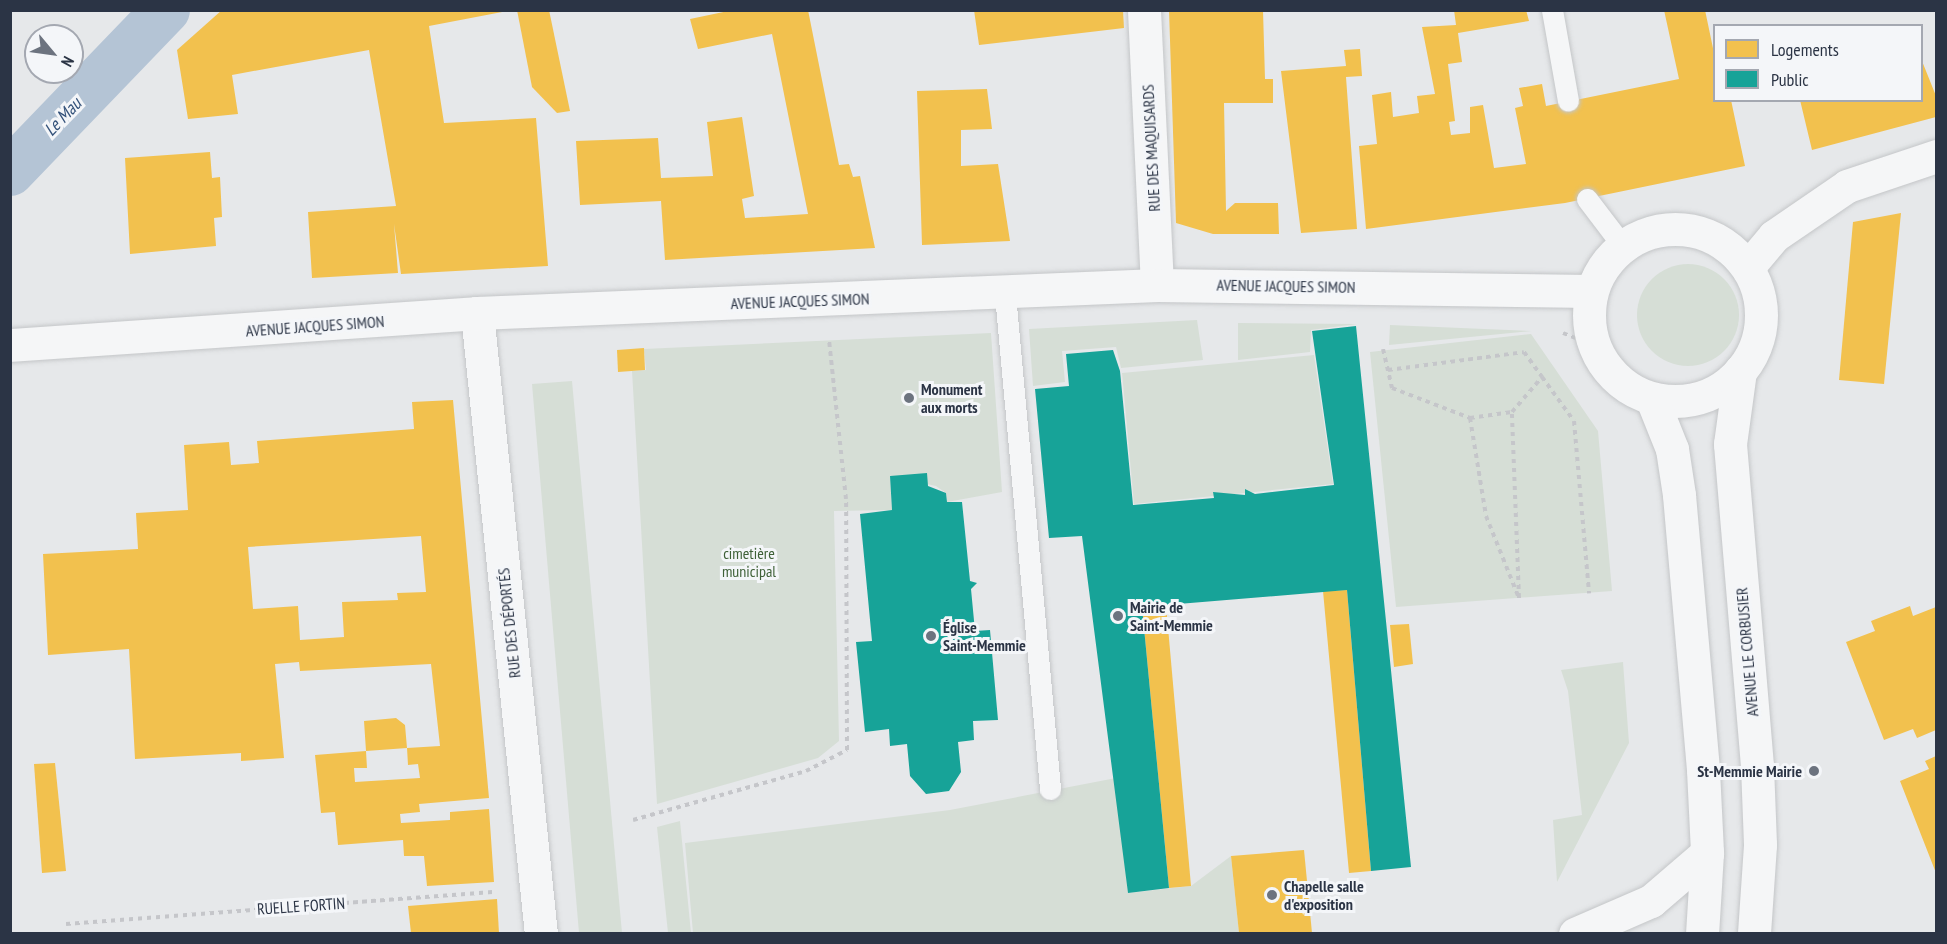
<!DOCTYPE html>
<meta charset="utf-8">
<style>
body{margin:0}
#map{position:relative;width:1947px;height:944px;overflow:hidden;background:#e6e8ea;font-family:"PT Sans Narrow",sans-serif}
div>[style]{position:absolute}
.green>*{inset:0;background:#d6ded6}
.round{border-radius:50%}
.homes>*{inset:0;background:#f2c14e}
.public>*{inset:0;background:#17a398}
.canal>*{height:48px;margin:-24px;padding:0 24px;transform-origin:24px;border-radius:24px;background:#b4c4d5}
.path>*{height:4px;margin-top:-2px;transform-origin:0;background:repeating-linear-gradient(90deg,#c5c6ca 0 4.5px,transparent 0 9px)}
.roads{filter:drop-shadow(0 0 2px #c4c6c8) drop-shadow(0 0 2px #c4c6c8)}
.service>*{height:21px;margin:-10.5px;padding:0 10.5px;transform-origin:10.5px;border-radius:10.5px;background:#f5f6f7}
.minor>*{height:33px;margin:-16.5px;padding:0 16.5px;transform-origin:16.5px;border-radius:16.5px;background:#f5f6f7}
.minor>.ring{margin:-16.5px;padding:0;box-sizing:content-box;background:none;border:33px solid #f5f6f7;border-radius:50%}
.dots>*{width:16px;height:16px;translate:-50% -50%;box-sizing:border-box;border:3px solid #f4f6f9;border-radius:50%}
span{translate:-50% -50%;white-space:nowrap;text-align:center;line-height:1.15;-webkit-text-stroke:6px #f4f6f9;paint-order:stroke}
.street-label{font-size:16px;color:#2b3445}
.poi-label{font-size:16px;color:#2b3445;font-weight:700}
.left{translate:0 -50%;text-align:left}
.right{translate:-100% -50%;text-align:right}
.park-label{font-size:16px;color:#3f6138}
.water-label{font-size:18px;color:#34527a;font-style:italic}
.frame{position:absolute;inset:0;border:12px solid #2b3445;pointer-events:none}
.legend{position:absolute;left:1713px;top:24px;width:210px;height:78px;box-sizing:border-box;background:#f4f6f9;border:2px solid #a4a8b1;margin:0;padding:8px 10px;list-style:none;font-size:18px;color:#2b3445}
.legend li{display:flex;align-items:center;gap:12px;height:30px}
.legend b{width:30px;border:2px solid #a4a8b1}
.north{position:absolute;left:24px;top:24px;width:60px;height:60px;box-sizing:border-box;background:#f4f6f9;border:2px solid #a4a8b1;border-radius:50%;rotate:119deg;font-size:16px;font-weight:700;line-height:24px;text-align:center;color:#2b3445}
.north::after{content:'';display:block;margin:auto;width:21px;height:27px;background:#6c737f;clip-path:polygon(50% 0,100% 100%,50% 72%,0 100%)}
</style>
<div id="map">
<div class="green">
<div class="round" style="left:1637px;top:264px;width:102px;height:102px"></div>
<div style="clip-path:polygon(1197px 320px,1203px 360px,1121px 368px,1116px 347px,1062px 351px,1065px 382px,1033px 386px,1029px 329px)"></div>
<div style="clip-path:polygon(1238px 323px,1357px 324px,1311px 330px,1310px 352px,1238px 360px)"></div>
<div style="clip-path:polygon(1390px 325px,1532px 331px,1389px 345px)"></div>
<div style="clip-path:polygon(991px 333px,1002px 492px,947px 502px,946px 493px,936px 486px,890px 476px,892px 510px,834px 511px,839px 741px,818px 758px,657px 804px,632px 371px,646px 370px,644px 349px)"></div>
<div style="clip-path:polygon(1531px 334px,1598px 431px,1612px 591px,1396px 607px,1370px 352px)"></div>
<div style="clip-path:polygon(1314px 355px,1333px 484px,1134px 504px,1122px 373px)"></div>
<div style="clip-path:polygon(572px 381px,622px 933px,579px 933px,532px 384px)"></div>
<div style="clip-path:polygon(1623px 662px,1629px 743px,1557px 882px,1553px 820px,1582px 815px,1568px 691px,1561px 670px)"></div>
<div style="clip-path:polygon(1116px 778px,1128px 893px,1191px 886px,1231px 856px,1239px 933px,693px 933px,685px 843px,950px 810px)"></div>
<div style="clip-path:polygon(680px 821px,691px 933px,668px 933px,657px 827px)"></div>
</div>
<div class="homes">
<div style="clip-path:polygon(222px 10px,513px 10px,429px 26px,444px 123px,536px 118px,548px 266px,401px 274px,394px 224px,398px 273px,312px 278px,308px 212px,396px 206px,369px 50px,232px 75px,238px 114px,188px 119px,177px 50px)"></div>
<div style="clip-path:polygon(517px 10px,549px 10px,570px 111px,557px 113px,532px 87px)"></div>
<div style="clip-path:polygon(733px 10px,808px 10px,839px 165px,849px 164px,853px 177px,860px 176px,875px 248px,665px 260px,661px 201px,580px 205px,576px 141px,658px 138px,661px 178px,713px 176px,707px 122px,742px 117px,754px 196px,742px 199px,745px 218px,808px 214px,772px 34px,698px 49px,690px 19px)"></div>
<div style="clip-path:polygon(974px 10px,1123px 10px,1124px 28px,979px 45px)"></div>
<div style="clip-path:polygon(1169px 10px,1263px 10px,1265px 79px,1273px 79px,1273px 103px,1224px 103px,1226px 211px,1235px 203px,1278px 203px,1279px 234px,1213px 234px,1176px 223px)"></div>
<div style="clip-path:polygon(1454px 10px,1526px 10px,1529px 21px,1458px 33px,1462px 62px,1448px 64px,1455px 121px,1449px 122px,1451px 135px,1470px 133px,1470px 107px,1483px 105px,1494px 168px,1526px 164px,1515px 108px,1523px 106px,1519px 88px,1542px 84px,1546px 106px,1679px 79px,1664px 10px,1705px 10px,1714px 53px,1714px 100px,1731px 100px,1745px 166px,1565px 203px,1366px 229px,1359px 146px,1377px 144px,1372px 95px,1391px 92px,1393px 117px,1419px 113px,1417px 96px,1435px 94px,1422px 27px,1456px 25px)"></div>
<div style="clip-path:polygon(1360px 49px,1362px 76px,1346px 77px,1357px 229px,1301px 233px,1281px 71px,1346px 66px,1344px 50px)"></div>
<div style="clip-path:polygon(1922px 61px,1936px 96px,1936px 117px,1812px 150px,1800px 100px,1922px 100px)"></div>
<div style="clip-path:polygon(987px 89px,992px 129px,961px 130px,961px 166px,998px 164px,1010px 241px,922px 245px,917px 91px)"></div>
<div style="clip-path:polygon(210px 152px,212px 178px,220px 177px,222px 217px,214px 218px,216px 246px,130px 254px,125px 158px)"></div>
<div style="clip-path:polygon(1901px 213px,1884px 384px,1839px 380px,1853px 222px)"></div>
<div style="clip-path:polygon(644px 348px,645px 370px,618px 372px,617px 350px)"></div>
<div style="clip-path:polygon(evenodd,453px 400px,489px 798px,419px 804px,420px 812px,400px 814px,401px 823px,450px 820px,450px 812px,489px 809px,494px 882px,427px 886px,424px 856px,404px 856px,403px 840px,338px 845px,335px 812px,321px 813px,315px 755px,366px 751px,364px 721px,396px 718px,405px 725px,407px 748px,366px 751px,367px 768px,354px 768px,355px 782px,420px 778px,418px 764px,408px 765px,407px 748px,440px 746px,431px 664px,300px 671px,299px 662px,275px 664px,284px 758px,241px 761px,241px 753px,135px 759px,129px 649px,48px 655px,43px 554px,138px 549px,136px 513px,188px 510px,184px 445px,229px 442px,231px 465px,259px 463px,257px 441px,414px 429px,412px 402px,453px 400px,421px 536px,426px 592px,397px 593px,398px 600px,342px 602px,344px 637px,300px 640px,298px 606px,253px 609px,248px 547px,421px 536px)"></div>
<div style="clip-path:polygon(1347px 590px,1371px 871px,1349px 873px,1323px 591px)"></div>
<div style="clip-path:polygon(1166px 605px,1191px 886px,1169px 888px,1142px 607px)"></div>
<div style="clip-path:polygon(1910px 606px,1913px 616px,1936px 607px,1936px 730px,1917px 738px,1913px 729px,1884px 740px,1846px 642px,1875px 631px,1871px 621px)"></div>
<div style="clip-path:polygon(1409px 624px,1413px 664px,1394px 667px,1390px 625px)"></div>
<div style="clip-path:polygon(1936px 756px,1936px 873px,1900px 781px,1929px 769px,1925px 761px)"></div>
<div style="clip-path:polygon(55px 763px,66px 871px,42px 873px,34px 764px)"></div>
<div style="clip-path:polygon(1304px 850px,1312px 933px,1239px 933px,1231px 856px)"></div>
<div style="clip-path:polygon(497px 899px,499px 933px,411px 933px,408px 906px)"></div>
</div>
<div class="public">
<div style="clip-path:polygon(1356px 326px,1411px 867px,1371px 871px,1347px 590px,1166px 605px,1142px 607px,1169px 888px,1128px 893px,1082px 536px,1049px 538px,1035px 389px,1069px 386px,1066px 354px,1113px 350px,1120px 371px,1133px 505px,1214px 498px,1213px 492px,1245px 495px,1245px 489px,1255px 494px,1334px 485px,1312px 331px)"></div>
<div style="clip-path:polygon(927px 473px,928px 486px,946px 493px,947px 502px,962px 502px,970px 581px,977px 583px,971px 589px,975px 631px,990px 630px,998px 720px,973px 721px,974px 740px,958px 742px,961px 772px,949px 791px,926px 794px,910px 776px,907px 744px,890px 746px,889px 729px,865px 732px,856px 642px,872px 641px,860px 514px,892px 510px,890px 476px)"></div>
</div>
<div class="canal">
<div style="left:10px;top:172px;width:225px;rotate:-46.1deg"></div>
</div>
<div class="path">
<div style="left:1563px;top:333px;width:32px;rotate:22deg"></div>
<div style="left:1383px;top:349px;width:40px;rotate:77deg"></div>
<div style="left:1392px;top:388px;width:84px;rotate:21deg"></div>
<div style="left:1470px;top:418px;width:99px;rotate:80.7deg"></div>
<div style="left:1486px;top:516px;width:88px;rotate:68.1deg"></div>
<div style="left:1519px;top:598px;width:186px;rotate:-92.2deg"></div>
<div style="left:1512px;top:412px;width:46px;rotate:-49.4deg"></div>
<div style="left:1542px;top:377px;width:54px;rotate:54deg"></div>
<div style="left:1574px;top:421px;width:173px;rotate:85deg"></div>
<div style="left:1388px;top:370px;width:137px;rotate:-7.5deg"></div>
<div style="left:1524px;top:352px;width:31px;rotate:54deg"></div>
<div style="left:1470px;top:418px;width:42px;rotate:-8.1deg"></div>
<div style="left:633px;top:820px;width:180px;rotate:-15.8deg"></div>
<div style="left:806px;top:771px;width:46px;rotate:-27.1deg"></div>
<div style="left:847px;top:750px;width:251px;rotate:-90.2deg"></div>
<div style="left:846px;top:499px;width:160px;rotate:-96.1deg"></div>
<div style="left:66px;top:924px;width:431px;rotate:-4.3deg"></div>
</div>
<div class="roads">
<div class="service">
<div style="left:1552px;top:10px;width:92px;rotate:80deg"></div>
<div style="left:1587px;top:199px;width:58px;rotate:52.7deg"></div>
<div style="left:1005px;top:294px;width:497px;rotate:84.8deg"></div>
</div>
<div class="minor">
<div style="left:1144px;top:10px;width:275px;rotate:87.3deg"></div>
<div class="ring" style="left:1589px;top:229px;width:139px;height:139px"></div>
<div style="left:1748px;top:267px;width:40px;rotate:-50deg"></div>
<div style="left:1774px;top:236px;width:88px;rotate:-34.4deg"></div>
<div style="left:1847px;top:186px;width:94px;rotate:-18.6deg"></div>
<div style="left:477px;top:313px;width:624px;rotate:84.12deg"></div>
<div style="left:10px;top:345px;width:468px;rotate:-3.9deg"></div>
<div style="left:477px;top:313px;width:681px;rotate:-2.36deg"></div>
<div style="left:1157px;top:285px;width:434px;rotate:0.8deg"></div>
<div style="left:1740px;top:371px;width:74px;rotate:97.8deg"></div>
<div style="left:1730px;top:444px;width:323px;rotate:85.2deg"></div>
<div style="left:1757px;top:766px;width:79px;rotate:87.8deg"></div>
<div style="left:1760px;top:845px;width:89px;rotate:93.9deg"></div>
<div style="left:1652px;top:399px;width:54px;rotate:68.2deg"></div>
<div style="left:1672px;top:449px;width:47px;rotate:81.3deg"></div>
<div style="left:1679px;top:495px;width:276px;rotate:85deg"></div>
<div style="left:1703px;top:770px;width:83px;rotate:87.2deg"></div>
<div style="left:1707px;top:853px;width:81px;rotate:93.5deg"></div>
<div style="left:1575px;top:934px;width:83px;rotate:-23.5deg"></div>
<div style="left:1651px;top:901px;width:74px;rotate:-40.6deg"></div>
</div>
</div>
<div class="dots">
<div style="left:909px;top:398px;background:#6c737f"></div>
<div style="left:1118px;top:616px;background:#6c737f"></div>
<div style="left:931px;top:636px;background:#6c737f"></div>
<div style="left:1814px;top:771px;background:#6c737f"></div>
<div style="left:1272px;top:895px;background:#6c737f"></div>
</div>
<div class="street-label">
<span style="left:1151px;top:148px;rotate:-93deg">RUE DES MAQUISARDS</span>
<span style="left:1286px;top:286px;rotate:1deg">AVENUE JACQUES SIMON</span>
<span style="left:800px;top:301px;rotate:-2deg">AVENUE JACQUES SIMON</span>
<span style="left:315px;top:326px;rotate:-4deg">AVENUE JACQUES SIMON</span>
<span style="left:509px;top:623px;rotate:-96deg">RUE DES DÉPORTÉS</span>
<span style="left:1747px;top:652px;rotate:-95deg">AVENUE LE CORBUSIER</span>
<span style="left:301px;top:906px;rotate:-4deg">RUELLE FORTIN</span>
</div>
<div class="poi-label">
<span class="left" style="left:921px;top:398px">Monument<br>aux morts</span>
<span class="left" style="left:1130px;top:616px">Mairie de<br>Saint-Memmie</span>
<span class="left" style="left:943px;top:636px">Église<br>Saint-Memmie</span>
<span class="right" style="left:1802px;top:771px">St-Memmie Mairie</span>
<span class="left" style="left:1284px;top:895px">Chapelle salle<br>d'exposition</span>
</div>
<div class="park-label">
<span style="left:749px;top:562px">cimetière<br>municipal</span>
</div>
<div class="water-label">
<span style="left:63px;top:117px;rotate:-46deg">Le Mau</span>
</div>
<div class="frame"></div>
<ul class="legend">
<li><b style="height:16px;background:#f2c14e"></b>Logements</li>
<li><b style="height:16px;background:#17a398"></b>Public</li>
</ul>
<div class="north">N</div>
</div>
